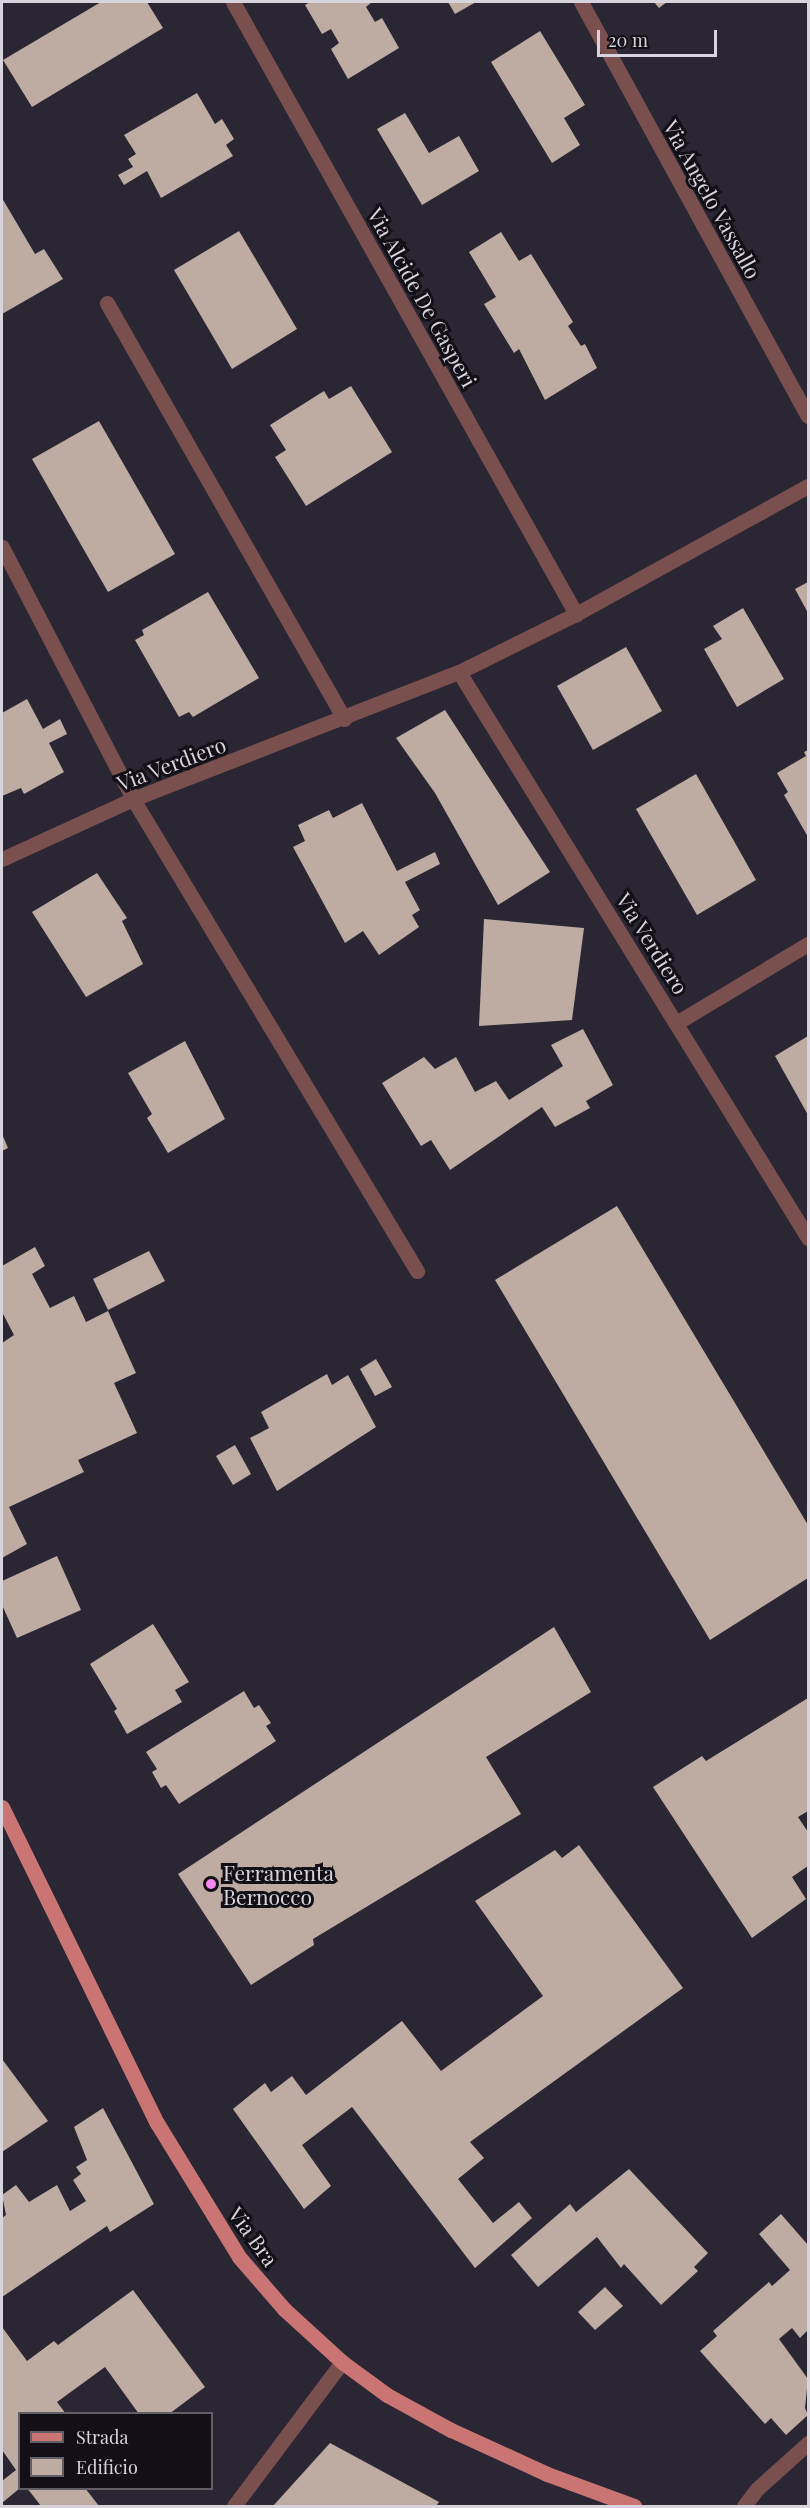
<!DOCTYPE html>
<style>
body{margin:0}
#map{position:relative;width:810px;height:2508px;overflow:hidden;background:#2a2633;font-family:"Playfair Display",serif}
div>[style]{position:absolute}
.building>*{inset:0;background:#beaca2}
.minor>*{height:15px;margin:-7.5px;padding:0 7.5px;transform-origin:7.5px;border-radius:7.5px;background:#7a504e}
.major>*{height:15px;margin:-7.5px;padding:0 7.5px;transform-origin:7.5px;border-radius:7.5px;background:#ca7473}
.dots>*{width:16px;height:16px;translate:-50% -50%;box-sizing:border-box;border:3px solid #121016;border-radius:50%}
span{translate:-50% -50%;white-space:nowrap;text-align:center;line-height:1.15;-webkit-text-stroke:6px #121016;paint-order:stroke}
.street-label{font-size:21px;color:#d7d4dd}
.poi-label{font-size:21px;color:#d7d4dd}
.left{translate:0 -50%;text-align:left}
.frame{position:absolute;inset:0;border:3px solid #d7d4dd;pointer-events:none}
.legend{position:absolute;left:18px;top:2412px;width:195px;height:78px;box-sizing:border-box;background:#121016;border:2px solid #615e66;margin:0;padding:8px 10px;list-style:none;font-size:18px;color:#d7d4dd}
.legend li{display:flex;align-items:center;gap:12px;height:30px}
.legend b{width:30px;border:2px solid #615e66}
.scale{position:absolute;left:597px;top:30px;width:120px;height:27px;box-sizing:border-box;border:3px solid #d7d4dd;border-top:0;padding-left:8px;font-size:18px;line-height:21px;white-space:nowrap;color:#d7d4dd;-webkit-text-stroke:4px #121016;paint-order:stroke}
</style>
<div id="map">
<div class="building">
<div style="clip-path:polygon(101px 2px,147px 2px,163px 28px,32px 107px,3px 60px)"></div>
<div style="clip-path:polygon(310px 2px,372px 2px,366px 7px,375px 22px,382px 18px,399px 48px,348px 79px,331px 49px,339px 43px,331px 29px,322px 34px,305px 5px)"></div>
<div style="clip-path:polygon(448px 2px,476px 2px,455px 14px)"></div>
<div style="clip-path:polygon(654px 2px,667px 2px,659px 8px)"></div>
<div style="clip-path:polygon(540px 31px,585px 105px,564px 118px,580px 145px,552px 163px,491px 62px)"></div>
<div style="clip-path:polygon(197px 93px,215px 124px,222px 119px,234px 139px,226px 145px,233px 156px,161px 198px,147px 171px,124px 185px,118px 175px,133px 167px,128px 159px,136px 154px,124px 135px)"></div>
<div style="clip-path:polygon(405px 113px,429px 153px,459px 136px,479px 171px,422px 205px,377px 129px)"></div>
<div style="clip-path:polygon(2px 198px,35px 254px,44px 249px,63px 279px,2px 314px)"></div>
<div style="clip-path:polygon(239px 231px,297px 329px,232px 369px,174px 270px)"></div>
<div style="clip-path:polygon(501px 232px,519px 261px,531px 254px,573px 322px,568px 326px,581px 346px,585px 344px,597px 368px,545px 400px,519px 349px,514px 353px,484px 304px,496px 297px,469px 252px)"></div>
<div style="clip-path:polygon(351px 386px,392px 452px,306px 506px,275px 457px,286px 450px,270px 425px,324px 391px,329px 399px)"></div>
<div style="clip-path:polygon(99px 421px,175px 554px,108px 592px,32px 459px)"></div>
<div style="clip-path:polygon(808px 582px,808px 613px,795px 589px)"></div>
<div style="clip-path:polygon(208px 592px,259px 678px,193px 717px,189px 712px,179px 717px,135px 640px,144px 635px,142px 630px)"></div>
<div style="clip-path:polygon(743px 608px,784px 679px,737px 707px,704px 649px,722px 639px,713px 626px)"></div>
<div style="clip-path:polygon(626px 647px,662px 711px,593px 750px,557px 686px)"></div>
<div style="clip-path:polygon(27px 699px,43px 729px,60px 719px,67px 734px,49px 743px,64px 772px,24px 794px,21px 788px,2px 796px,2px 713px)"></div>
<div style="clip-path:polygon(445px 710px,550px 872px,498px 905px,435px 793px,396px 738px)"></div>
<div style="clip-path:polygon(808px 750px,808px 837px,784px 795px,788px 792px,777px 773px,806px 756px,804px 752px)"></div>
<div style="clip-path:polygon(696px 774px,756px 880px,697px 915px,636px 809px)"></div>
<div style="clip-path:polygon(362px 803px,397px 871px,435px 852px,440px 864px,405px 882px,420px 910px,412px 915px,419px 927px,379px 955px,363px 931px,345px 943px,293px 847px,305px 841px,298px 825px,329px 810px,333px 818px)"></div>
<div style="clip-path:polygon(97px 873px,127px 918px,122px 921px,143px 964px,86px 997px,32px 912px)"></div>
<div style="clip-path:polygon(484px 919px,584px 928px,572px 1020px,479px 1026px)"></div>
<div style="clip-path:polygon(583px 1029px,613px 1085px,586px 1101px,590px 1108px,555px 1127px,542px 1107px,450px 1170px,431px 1140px,421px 1146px,382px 1083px,424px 1057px,435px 1069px,456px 1057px,475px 1092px,496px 1081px,509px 1100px,563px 1066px,551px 1045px)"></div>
<div style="clip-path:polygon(808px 1036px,808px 1115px,775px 1056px)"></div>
<div style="clip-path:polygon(185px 1041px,225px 1119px,168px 1153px,147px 1118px,152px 1114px,128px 1073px)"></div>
<div style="clip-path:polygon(2px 1134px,8px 1148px,2px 1151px)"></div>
<div style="clip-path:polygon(617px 1206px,808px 1525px,808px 1578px,710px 1640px,495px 1280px)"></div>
<div style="clip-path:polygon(35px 1247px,45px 1266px,32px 1274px,50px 1308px,74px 1296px,86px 1322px,108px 1311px,136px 1373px,114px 1383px,137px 1433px,78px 1460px,84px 1472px,9px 1507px,27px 1544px,2px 1558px,2px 1343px,14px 1335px,2px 1312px,2px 1266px)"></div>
<div style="clip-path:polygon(149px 1251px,165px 1281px,108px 1310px,93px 1279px)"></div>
<div style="clip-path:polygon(376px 1359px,392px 1387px,375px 1396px,360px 1369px)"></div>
<div style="clip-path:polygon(327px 1374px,332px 1385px,348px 1375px,376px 1427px,277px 1491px,250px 1438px,269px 1428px,261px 1412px)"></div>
<div style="clip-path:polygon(235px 1445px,251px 1474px,233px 1485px,216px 1456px)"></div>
<div style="clip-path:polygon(57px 1556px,81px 1610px,17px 1638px,2px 1605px,2px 1581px)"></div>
<div style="clip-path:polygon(153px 1624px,189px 1682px,175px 1690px,182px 1702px,127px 1734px,114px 1711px,117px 1709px,90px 1664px)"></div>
<div style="clip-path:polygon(554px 1627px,591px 1692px,486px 1757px,521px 1814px,313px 1939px,314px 1945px,251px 1985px,178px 1874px)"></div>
<div style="clip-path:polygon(244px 1691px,254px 1708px,259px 1705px,271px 1723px,266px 1726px,276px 1741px,179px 1804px,166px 1785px,161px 1788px,152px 1772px,157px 1769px,146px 1752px)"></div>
<div style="clip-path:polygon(808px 1698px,808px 1811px,798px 1817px,808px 1832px,808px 1866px,792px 1877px,806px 1899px,752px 1938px,653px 1787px,702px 1756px,706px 1761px)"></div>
<div style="clip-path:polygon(579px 1845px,683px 1988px,470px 2142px,484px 2158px,458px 2179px,493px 2223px,519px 2202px,532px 2218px,475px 2268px,352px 2107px,302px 2145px,331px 2186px,304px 2209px,233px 2109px,265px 2083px,271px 2092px,292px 2076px,306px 2095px,402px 2021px,441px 2071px,543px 1996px,475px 1901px,555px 1850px,562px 1858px)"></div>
<div style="clip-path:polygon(2px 2059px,48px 2121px,2px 2152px)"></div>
<div style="clip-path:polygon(103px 2108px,154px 2204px,110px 2232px,107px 2226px,2px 2297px,2px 2218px,6px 2215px,2px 2195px,16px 2185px,29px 2202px,57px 2185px,70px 2211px,86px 2201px,73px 2180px,81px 2174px,76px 2167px,87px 2160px,74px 2127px)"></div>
<div style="clip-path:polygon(629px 2169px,708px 2253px,694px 2267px,698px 2271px,661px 2305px,624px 2264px,621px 2268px,597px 2237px,538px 2287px,511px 2255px,570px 2204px,576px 2212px)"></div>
<div style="clip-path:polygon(781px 2214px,808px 2245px,808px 2330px,800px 2338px,792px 2328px,779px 2339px,808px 2379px,805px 2408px,808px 2415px,786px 2435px,771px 2418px,765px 2424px,700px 2351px,717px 2336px,713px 2331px,769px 2282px,772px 2286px,790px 2270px,759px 2234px)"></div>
<div style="clip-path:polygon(605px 2287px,623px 2306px,595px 2330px,578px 2312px)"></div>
<div style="clip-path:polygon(133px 2290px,205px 2387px,169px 2414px,139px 2414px,105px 2367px,57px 2402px,66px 2414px,20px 2414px,20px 2488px,2px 2503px,2px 2481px,16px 2470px,2px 2450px,2px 2327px,27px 2361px,54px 2341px,58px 2345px)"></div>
<div style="clip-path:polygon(330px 2443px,439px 2502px,436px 2506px,273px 2506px)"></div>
<div style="clip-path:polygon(27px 2488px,85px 2488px,99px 2506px,41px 2506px)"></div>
</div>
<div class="minor">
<div style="left:233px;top:2px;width:702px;rotate:60.73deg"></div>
<div style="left:581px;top:2px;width:472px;rotate:61.3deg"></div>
<div style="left:107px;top:303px;width:479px;rotate:60.3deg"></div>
<div style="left:2px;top:547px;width:284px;rotate:62.5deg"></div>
<div style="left:133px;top:799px;width:551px;rotate:58.96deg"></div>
<div style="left:459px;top:672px;width:665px;rotate:58.34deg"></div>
<div style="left:2px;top:859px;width:144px;rotate:-24.6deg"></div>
<div style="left:133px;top:799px;width:350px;rotate:-21.3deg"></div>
<div style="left:459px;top:672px;width:131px;rotate:-26.4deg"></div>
<div style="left:576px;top:614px;width:265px;rotate:-28.9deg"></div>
<div style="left:678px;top:1022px;width:152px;rotate:-31deg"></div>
<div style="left:234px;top:2506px;width:180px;rotate:-53.1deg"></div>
<div style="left:744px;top:2506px;width:21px;rotate:-53deg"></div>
<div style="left:757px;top:2489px;width:69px;rotate:-42deg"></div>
</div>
<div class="major">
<div style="left:2px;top:1807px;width:352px;rotate:63.9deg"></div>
<div style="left:157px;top:2123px;width:157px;rotate:58.5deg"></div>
<div style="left:239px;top:2257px;width:69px;rotate:49.1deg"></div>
<div style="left:284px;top:2309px;width:79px;rotate:42.4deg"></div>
<div style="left:342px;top:2362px;width:56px;rotate:36.3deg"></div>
<div style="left:387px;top:2395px;width:73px;rotate:28.7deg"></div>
<div style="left:451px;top:2430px;width:106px;rotate:24.6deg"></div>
<div style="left:547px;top:2474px;width:93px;rotate:20.2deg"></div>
</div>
<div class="dots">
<div style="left:211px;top:1884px;background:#f589ef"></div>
</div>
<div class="street-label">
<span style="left:713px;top:199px;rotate:61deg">Via Angelo Vassallo</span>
<span style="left:423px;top:297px;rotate:61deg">Via Alcide De Gasperi</span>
<span style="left:171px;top:763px;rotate:-21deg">Via Verdiero</span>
<span style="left:653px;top:943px;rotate:58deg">Via Verdiero</span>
<span style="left:254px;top:2236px;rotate:54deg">Via Bra</span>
</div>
<div class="poi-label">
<span class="left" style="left:223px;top:1884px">Ferramenta<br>Bernocco</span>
</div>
<div class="frame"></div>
<ul class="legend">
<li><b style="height:8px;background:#ca7473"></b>Strada</li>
<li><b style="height:16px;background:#beaca2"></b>Edificio</li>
</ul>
<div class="scale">20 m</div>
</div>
